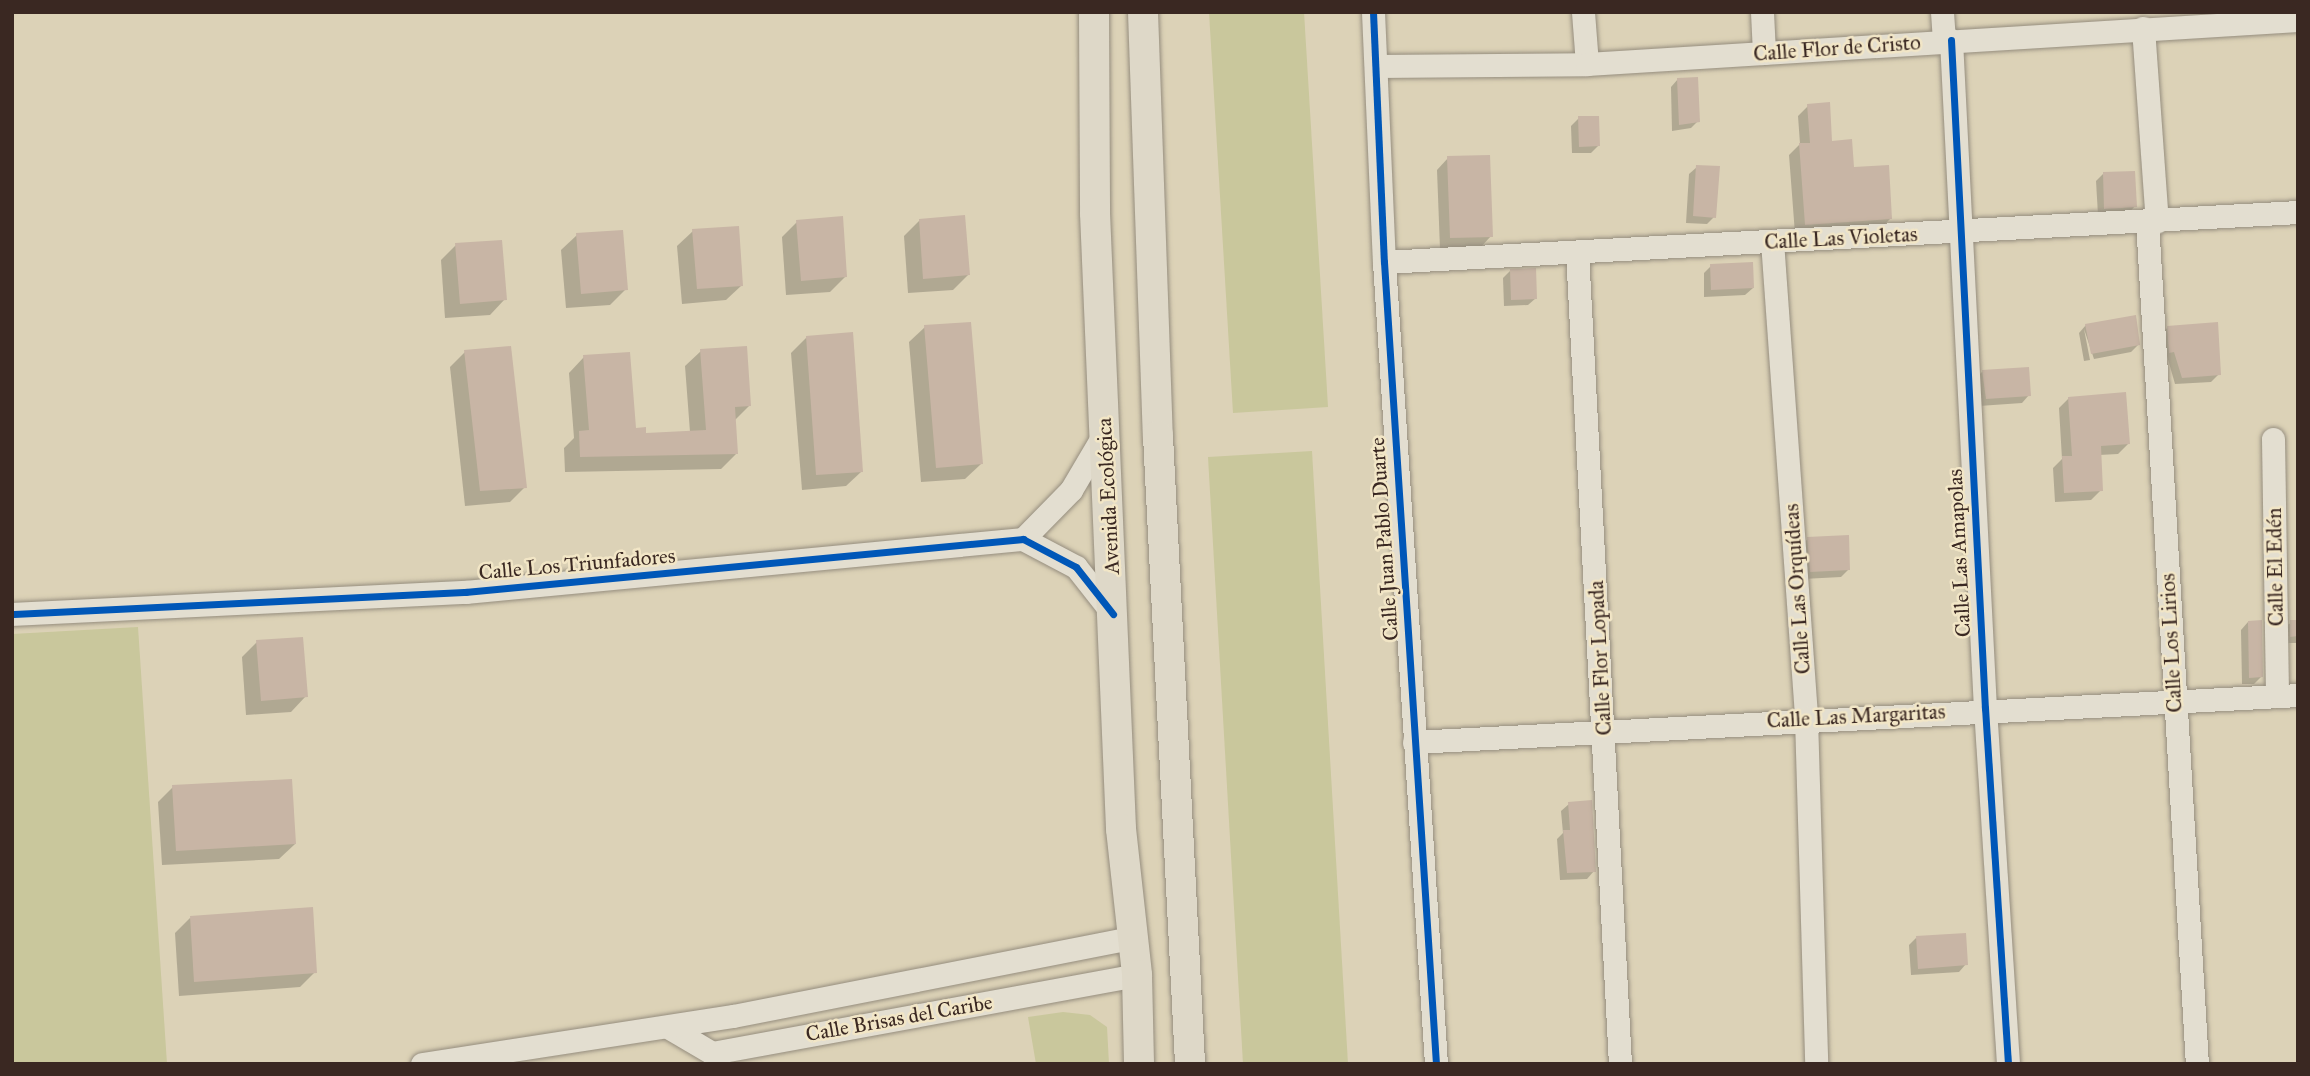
<!DOCTYPE html>
<meta charset="utf-8">
<style>
body{margin:0}
#map{position:relative;width:2310px;height:1076px;overflow:hidden;background:#dcd2b7;font-family:"IM FELL Great Primer",serif}
div>[style]{position:absolute}
.green>*{inset:0;background:#c9c79c}
.shadow>*{inset:0;background:#0003}
.building>*{inset:0;background:#c8b5a5}
.roads{filter:drop-shadow(0 0 2px #958d7e) drop-shadow(0 0 2px #958d7e)}
.minor>*{height:23px;margin:-11.5px;padding:0 11.5px;transform-origin:11.5px;border-radius:11.5px;background:#e3ded0}
.major>*{height:30px;margin:-15px;padding:0 15px;transform-origin:15px;border-radius:15px;background:#ded8c8}
.cycleway>*{height:7px;margin:-3.5px;padding:0 3.5px;transform-origin:3.5px;border-radius:3.5px;background:#0057b8}
span{translate:-50% -50%;white-space:nowrap;text-align:center;line-height:1.15;-webkit-text-stroke:5px #f2e6c6;paint-order:stroke}
.street-label{font-size:21px;color:#3a2822}
.frame{position:absolute;inset:0;border:14px solid #3a2822;pointer-events:none}
</style>
<div id="map">
<div class="green">
<div style="clip-path:polygon(1209px 12px,1304px 12px,1328px 407px,1233px 413px)"></div>
<div style="clip-path:polygon(1312px 451px,1348px 1064px,1243px 1064px,1208px 457px)"></div>
<div style="clip-path:polygon(138px 627px,167px 1064px,12px 1064px,12px 634px)"></div>
<div style="clip-path:polygon(1063px 1012px,1090px 1015px,1107px 1027px,1109px 1064px,1036px 1064px,1028px 1017px)"></div>
</div>
<div class="shadow">
<div style="clip-path:polygon(1678px 79px,1698px 121px,1691px 128px,1672px 131px,1671px 87px)"></div>
<div style="clip-path:polygon(1808px 106px,1831px 143px,1890px 219px,1880px 229px,1795px 234px,1789px 155px,1800px 144px,1798px 116px)"></div>
<div style="clip-path:polygon(1579px 118px,1599px 145px,1591px 153px,1572px 153px,1571px 126px)"></div>
<div style="clip-path:polygon(1448px 158px,1491px 236px,1480px 248px,1440px 249px,1437px 170px)"></div>
<div style="clip-path:polygon(1697px 167px,1714px 217px,1707px 224px,1686px 223px,1689px 174px)"></div>
<div style="clip-path:polygon(2103px 174px,2135px 206px,2128px 214px,2098px 215px,2096px 181px)"></div>
<div style="clip-path:polygon(920px 220px,968px 275px,953px 290px,908px 293px,904px 236px)"></div>
<div style="clip-path:polygon(797px 222px,846px 276px,830px 292px,786px 295px,782px 237px)"></div>
<div style="clip-path:polygon(693px 231px,742px 285px,726px 300px,682px 304px,677px 246px)"></div>
<div style="clip-path:polygon(577px 235px,626px 289px,610px 305px,566px 308px,561px 250px)"></div>
<div style="clip-path:polygon(456px 245px,505px 299px,490px 315px,445px 318px,441px 260px)"></div>
<div style="clip-path:polygon(1711px 266px,1753px 288px,1745px 295px,1704px 297px,1704px 273px)"></div>
<div style="clip-path:polygon(1510px 271px,1536px 298px,1528px 305px,1504px 306px,1503px 278px)"></div>
<div style="clip-path:polygon(2086px 325px,2138px 345px,2131px 352px,2094px 359px,2084px 329px,2090px 360px,2084px 361px,2079px 333px)"></div>
<div style="clip-path:polygon(925px 327px,981px 464px,965px 479px,921px 482px,909px 342px)"></div>
<div style="clip-path:polygon(2168px 327px,2219px 374px,2211px 382px,2175px 384px,2161px 335px)"></div>
<div style="clip-path:polygon(807px 337px,862px 471px,846px 486px,802px 490px,791px 353px)"></div>
<div style="clip-path:polygon(701px 351px,750px 405px,734px 421px,736px 454px,721px 469px,565px 472px,564px 448px,574px 438px,569px 373px,584px 357px,635px 430px,644px 435px,690px 432px,685px 366px)"></div>
<div style="clip-path:polygon(465px 352px,525px 487px,510px 502px,465px 506px,450px 367px)"></div>
<div style="clip-path:polygon(1983px 371px,2029px 395px,2022px 403px,1979px 406px,1975px 379px)"></div>
<div style="clip-path:polygon(2069px 398px,2128px 444px,2118px 454px,2099px 455px,2101px 490px,2091px 500px,2055px 502px,2053px 468px,2062px 459px,2059px 408px)"></div>
<div style="clip-path:polygon(1808px 539px,1848px 570px,1841px 577px,1803px 579px,1800px 546px)"></div>
<div style="clip-path:polygon(2298px 619px,2298px 643px,2284px 643px,2284px 627px)"></div>
<div style="clip-path:polygon(2248px 622px,2261px 677px,2254px 684px,2242px 684px,2241px 630px)"></div>
<div style="clip-path:polygon(257px 642px,306px 696px,291px 712px,246px 715px,242px 657px)"></div>
<div style="clip-path:polygon(173px 787px,295px 844px,279px 859px,162px 865px,158px 802px)"></div>
<div style="clip-path:polygon(1569px 804px,1594px 871px,1587px 879px,1560px 880px,1557px 839px,1563px 833px,1561px 811px)"></div>
<div style="clip-path:polygon(190px 918px,315px 972px,300px 987px,179px 996px,175px 933px)"></div>
<div style="clip-path:polygon(1916px 938px,1966px 964px,1959px 972px,1911px 975px,1909px 945px)"></div>
</div>
<div class="building">
<div style="clip-path:polygon(1698px 77px,1700px 122px,1679px 125px,1677px 78px)"></div>
<div style="clip-path:polygon(1830px 102px,1832px 141px,1852px 139px,1854px 167px,1889px 165px,1892px 219px,1805px 225px,1799px 143px,1810px 143px,1807px 104px)"></div>
<div style="clip-path:polygon(1578px 116px,1599px 116px,1600px 146px,1579px 147px)"></div>
<div style="clip-path:polygon(1490px 155px,1493px 237px,1450px 238px,1447px 156px)"></div>
<div style="clip-path:polygon(1696px 165px,1720px 166px,1716px 218px,1693px 216px)"></div>
<div style="clip-path:polygon(2135px 171px,2137px 207px,2104px 209px,2103px 172px)"></div>
<div style="clip-path:polygon(965px 215px,970px 275px,923px 279px,919px 219px)"></div>
<div style="clip-path:polygon(843px 216px,847px 277px,801px 281px,796px 220px)"></div>
<div style="clip-path:polygon(739px 226px,743px 286px,697px 289px,692px 229px)"></div>
<div style="clip-path:polygon(623px 230px,628px 290px,581px 294px,576px 233px)"></div>
<div style="clip-path:polygon(502px 240px,507px 300px,460px 304px,455px 243px)"></div>
<div style="clip-path:polygon(1753px 262px,1754px 288px,1711px 290px,1710px 264px)"></div>
<div style="clip-path:polygon(1536px 268px,1537px 299px,1511px 300px,1510px 269px)"></div>
<div style="clip-path:polygon(2136px 315px,2140px 345px,2091px 354px,2085px 324px)"></div>
<div style="clip-path:polygon(971px 322px,983px 464px,936px 468px,924px 325px)"></div>
<div style="clip-path:polygon(2218px 322px,2221px 375px,2182px 378px,2174px 352px,2169px 353px,2167px 326px)"></div>
<div style="clip-path:polygon(853px 332px,863px 472px,816px 475px,806px 336px)"></div>
<div style="clip-path:polygon(511px 346px,527px 488px,480px 491px,464px 350px)"></div>
<div style="clip-path:polygon(747px 346px,751px 406px,735px 407px,738px 454px,580px 457px,579px 431px,589px 430px,583px 355px,630px 352px,636px 428px,646px 427px,646px 433px,706px 430px,700px 349px)"></div>
<div style="clip-path:polygon(2029px 367px,2031px 396px,1986px 399px,1982px 370px)"></div>
<div style="clip-path:polygon(2126px 392px,2130px 444px,2101px 446px,2103px 491px,2064px 493px,2062px 456px,2072px 456px,2068px 397px)"></div>
<div style="clip-path:polygon(1849px 535px,1850px 570px,1810px 572px,1807px 537px)"></div>
<div style="clip-path:polygon(2262px 620px,2263px 677px,2249px 678px,2248px 621px)"></div>
<div style="clip-path:polygon(2290px 620px,2298px 620px,2298px 636px,2290px 637px)"></div>
<div style="clip-path:polygon(303px 637px,308px 697px,261px 701px,256px 640px)"></div>
<div style="clip-path:polygon(292px 779px,296px 844px,176px 851px,172px 785px)"></div>
<div style="clip-path:polygon(1592px 800px,1596px 872px,1567px 873px,1563px 830px,1570px 830px,1568px 802px)"></div>
<div style="clip-path:polygon(313px 907px,317px 973px,194px 982px,190px 916px)"></div>
<div style="clip-path:polygon(1966px 933px,1968px 965px,1918px 969px,1916px 936px)"></div>
</div>
<div class="roads">
<div class="minor">
<div style="left:1373px;top:12px;width:250px;rotate:87.5deg"></div>
<div style="left:1384px;top:262px;width:804px;rotate:86.29deg"></div>
<div style="left:1583px;top:12px;width:52px;rotate:85.6deg"></div>
<div style="left:1762px;top:12px;width:41px;rotate:87.2deg"></div>
<div style="left:1942px;top:12px;width:29px;rotate:86deg"></div>
<div style="left:2143px;top:28px;width:194px;rotate:85.9deg"></div>
<div style="left:1951px;top:40px;width:669px;rotate:87.09deg"></div>
<div style="left:1985px;top:708px;width:357px;rotate:86.3deg"></div>
<div style="left:1377px;top:66px;width:210px;rotate:-0.5deg"></div>
<div style="left:1587px;top:64px;width:712px;rotate:-3.54deg"></div>
<div style="left:2147px;top:221px;width:844px;rotate:86.61deg"></div>
<div style="left:1772px;top:241px;width:478px;rotate:85.9deg"></div>
<div style="left:1806px;top:718px;width:346px;rotate:88.3deg"></div>
<div style="left:1577px;top:252px;width:813px;rotate:86.97deg"></div>
<div style="left:1384px;top:262px;width:915px;rotate:-3.13deg"></div>
<div style="left:2273px;top:439px;width:257px;rotate:89.1deg"></div>
<div style="left:1023px;top:539px;width:69px;rotate:-45.6deg"></div>
<div style="left:1071px;top:490px;width:65px;rotate:-59.5deg"></div>
<div style="left:12px;top:614px;width:454px;rotate:-2.8deg"></div>
<div style="left:465px;top:592px;width:561px;rotate:-5.43deg"></div>
<div style="left:1023px;top:539px;width:60px;rotate:27.8deg"></div>
<div style="left:1076px;top:567px;width:60px;rotate:51.8deg"></div>
<div style="left:1414px;top:742px;width:885px;rotate:-3.04deg"></div>
<div style="left:668px;top:1027px;width:51px;rotate:30.6deg"></div>
<div style="left:712px;top:1053px;width:432px;rotate:-10.4deg"></div>
<div style="left:422px;top:1064px;width:315px;rotate:-8.8deg"></div>
<div style="left:733px;top:1016px;width:409px;rotate:-11.1deg"></div>
</div>
<div class="major">
<div style="left:1094px;top:12px;width:201px;rotate:89.7deg"></div>
<div style="left:1095px;top:213px;width:617px;rotate:87.58deg"></div>
<div style="left:1121px;top:829px;width:147px;rotate:83.7deg"></div>
<div style="left:1137px;top:975px;width:89px;rotate:88.7deg"></div>
<div style="left:1143px;top:12px;width:424px;rotate:88deg"></div>
<div style="left:1158px;top:436px;width:629px;rotate:87.08deg"></div>
</div>
</div>
<div class="cycleway">
<div style="left:1373px;top:12px;width:250px;rotate:87.5deg"></div>
<div style="left:1384px;top:262px;width:804px;rotate:86.29deg"></div>
<div style="left:1951px;top:40px;width:669px;rotate:87.09deg"></div>
<div style="left:1985px;top:708px;width:357px;rotate:86.3deg"></div>
<div style="left:12px;top:614px;width:454px;rotate:-2.8deg"></div>
<div style="left:465px;top:592px;width:561px;rotate:-5.43deg"></div>
<div style="left:1023px;top:539px;width:60px;rotate:27.8deg"></div>
<div style="left:1076px;top:567px;width:60px;rotate:51.8deg"></div>
</div>
<div class="street-label">
<span style="left:1837px;top:48px;rotate:-4deg">Calle Flor de Cristo</span>
<span style="left:1841px;top:238px;rotate:-3deg">Calle Las Violetas</span>
<span style="left:1108px;top:496px;rotate:-93deg">Avenida Ecológica</span>
<span style="left:1384px;top:539px;rotate:-94deg">Calle Juan Pablo Duarte</span>
<span style="left:1959px;top:553px;rotate:-93deg">Calle Las Amapolas</span>
<span style="left:577px;top:564px;rotate:-5deg">Calle Los Triunfadores</span>
<span style="left:2275px;top:567px;rotate:-91deg">Calle El Edén</span>
<span style="left:1797px;top:589px;rotate:-94deg">Calle Las Orquídeas</span>
<span style="left:2171px;top:643px;rotate:-93deg">Calle Los Lirios</span>
<span style="left:1600px;top:658px;rotate:-93deg">Calle Flor Lopada</span>
<span style="left:1856px;top:716px;rotate:-3deg">Calle Las Margaritas</span>
<span style="left:899px;top:1018px;rotate:-10deg">Calle Brisas del Caribe</span>
</div>
<div class="frame"></div>
</div>
